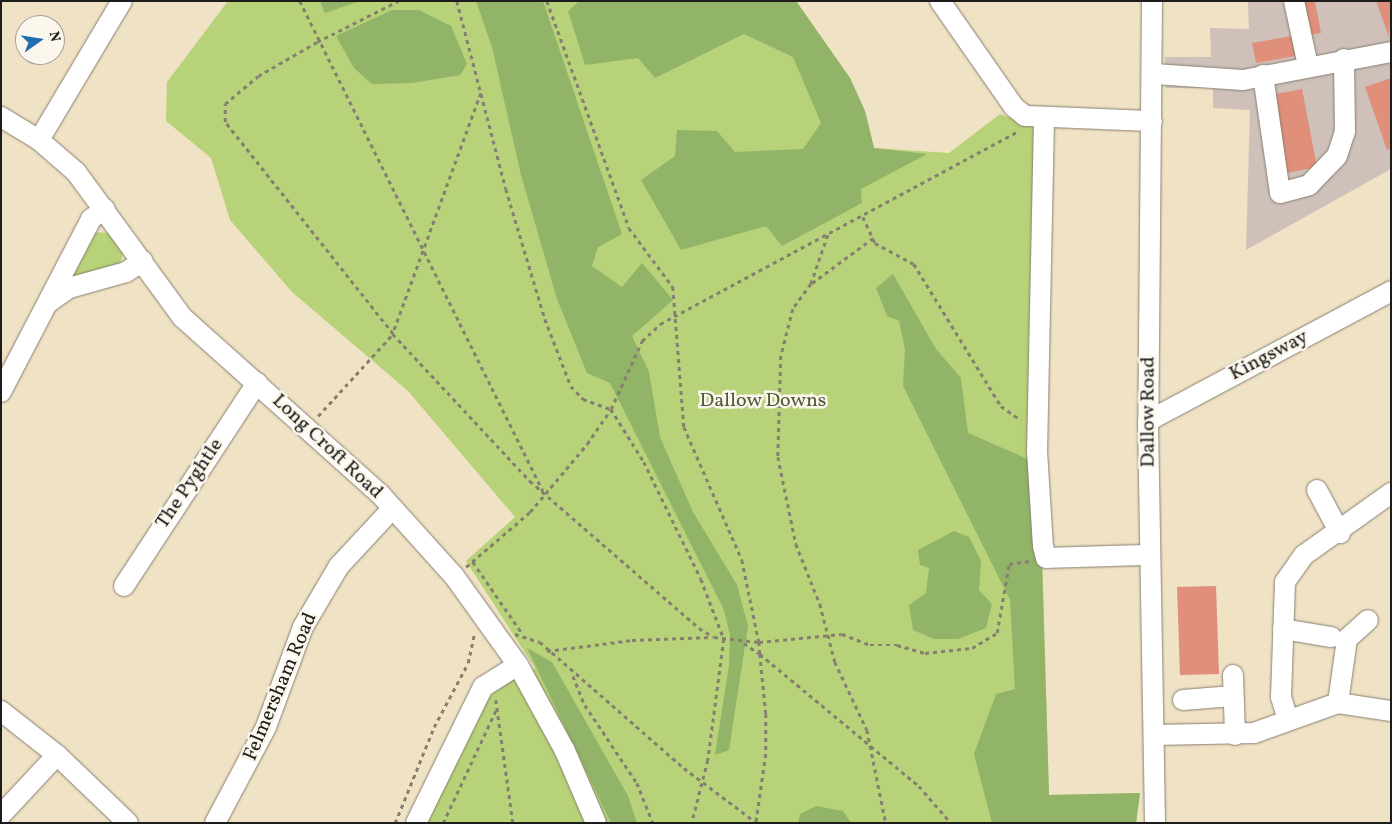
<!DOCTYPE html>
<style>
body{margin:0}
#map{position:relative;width:1392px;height:824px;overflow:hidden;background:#f0e2c5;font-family:Vollkorn,serif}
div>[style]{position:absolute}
.industrial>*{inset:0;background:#cfc0ba}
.green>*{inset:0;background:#b7d278}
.forest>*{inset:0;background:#91b468}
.building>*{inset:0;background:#e08f7a}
.path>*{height:2.5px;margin-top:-1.25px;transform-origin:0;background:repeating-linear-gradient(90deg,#867f70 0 4px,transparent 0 8px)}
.roads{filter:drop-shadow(0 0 1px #867f70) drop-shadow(0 0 1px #867f70)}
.minor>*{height:20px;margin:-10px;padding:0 10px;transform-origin:10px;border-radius:10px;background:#fff}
span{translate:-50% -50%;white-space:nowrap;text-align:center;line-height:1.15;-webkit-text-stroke:5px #fbf7ec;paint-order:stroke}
.street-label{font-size:20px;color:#1c1c1c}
.park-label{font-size:20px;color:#525c3c}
.frame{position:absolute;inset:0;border:2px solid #1c1c1c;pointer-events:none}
.north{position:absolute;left:15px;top:15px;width:50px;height:50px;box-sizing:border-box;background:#fbf7ec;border:1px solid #a29f99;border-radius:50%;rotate:77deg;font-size:14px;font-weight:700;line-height:20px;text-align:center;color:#1c1c1c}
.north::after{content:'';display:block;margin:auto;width:18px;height:22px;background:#1f6fb2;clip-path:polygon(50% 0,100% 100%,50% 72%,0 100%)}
</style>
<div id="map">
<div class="industrial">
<div style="clip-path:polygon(1248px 1px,1391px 1px,1391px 169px,1246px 250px,1250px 110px,1213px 108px,1213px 88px,1166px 88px,1165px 57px,1211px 57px,1210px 28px,1249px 29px)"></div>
</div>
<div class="green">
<div style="clip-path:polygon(228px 1px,796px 1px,850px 78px,865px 111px,874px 148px,949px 153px,1000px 114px,1046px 132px,1038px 405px,1049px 795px,1140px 793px,1136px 823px,426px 823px,487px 700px,500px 686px,535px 668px,466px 561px,515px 517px,408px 391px,292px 292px,230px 220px,211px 158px,166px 121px,167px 82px)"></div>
<div style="clip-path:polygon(92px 232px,111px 233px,124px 251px,119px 267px,68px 281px)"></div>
</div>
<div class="forest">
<div style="clip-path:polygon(320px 1px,360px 1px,325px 13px)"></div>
<div style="clip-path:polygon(476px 1px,543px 1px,622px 234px,598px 247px,592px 266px,622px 287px,642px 263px,673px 300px,632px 336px,649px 372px,660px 437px,693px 512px,737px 585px,748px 626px,729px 750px,715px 755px,729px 665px,730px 635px,724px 610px,610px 383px,587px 373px,557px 299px,521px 175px,492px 47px)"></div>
<div style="clip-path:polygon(579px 1px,796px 1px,850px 78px,865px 111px,874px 148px,927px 154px,861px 189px,862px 203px,782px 246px,766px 226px,681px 250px,641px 180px,675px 156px,677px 130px,717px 131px,735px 152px,803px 149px,821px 123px,793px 57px,744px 34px,655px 78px,638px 58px,585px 65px,568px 11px)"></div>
<div style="clip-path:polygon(392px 10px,419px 10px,451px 26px,467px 64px,460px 75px,412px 83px,372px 84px,354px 68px,336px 36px)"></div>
<div style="clip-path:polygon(893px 274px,936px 349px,961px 378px,968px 433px,1039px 464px,1049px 795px,1140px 793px,1136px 823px,992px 823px,974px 754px,996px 694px,1015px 689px,1010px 600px,903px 386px,905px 349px,899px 321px,887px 316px,876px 288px)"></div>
<div style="clip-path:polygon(954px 531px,969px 537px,981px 561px,979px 590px,992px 604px,986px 628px,958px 639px,934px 639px,913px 630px,909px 605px,926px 593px,929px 568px,920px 565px,918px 550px)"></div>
<div style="clip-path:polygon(527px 648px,552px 662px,628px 796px,637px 823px,611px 823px)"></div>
<div style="clip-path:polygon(816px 806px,843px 811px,851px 823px,798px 823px,800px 814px)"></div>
</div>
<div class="building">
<div style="clip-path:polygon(1298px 1px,1315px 1px,1321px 33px,1305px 36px)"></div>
<div style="clip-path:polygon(1376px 1px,1391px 1px,1389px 37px)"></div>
<div style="clip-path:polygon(1292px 36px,1295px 56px,1256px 63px,1252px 43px)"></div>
<div style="clip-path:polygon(1391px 78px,1391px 148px,1387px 150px,1365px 87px)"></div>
<div style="clip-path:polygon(1302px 89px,1317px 167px,1287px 173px,1271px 95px)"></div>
<div style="clip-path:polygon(1216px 586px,1219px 674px,1180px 675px,1177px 587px)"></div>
</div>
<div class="path">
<div style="left:300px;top:1px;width:547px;rotate:63.62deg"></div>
<div style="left:457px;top:1px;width:194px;rotate:75.4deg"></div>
<div style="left:506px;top:189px;width:136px;rotate:73.3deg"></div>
<div style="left:545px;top:319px;width:72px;rotate:68.8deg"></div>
<div style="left:571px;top:386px;width:18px;rotate:47deg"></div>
<div style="left:583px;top:399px;width:30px;rotate:20deg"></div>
<div style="left:611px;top:409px;width:62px;rotate:58.1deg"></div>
<div style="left:644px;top:462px;width:130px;rotate:64deg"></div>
<div style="left:701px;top:579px;width:64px;rotate:69deg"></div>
<div style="left:724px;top:639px;width:122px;rotate:97.5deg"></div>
<div style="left:708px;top:760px;width:65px;rotate:104.3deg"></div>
<div style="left:547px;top:1px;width:241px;rotate:70.1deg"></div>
<div style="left:629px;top:228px;width:74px;rotate:53.3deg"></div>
<div style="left:673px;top:287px;width:140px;rotate:85.5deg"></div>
<div style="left:684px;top:427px;width:145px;rotate:66.4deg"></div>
<div style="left:742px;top:560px;width:84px;rotate:78.3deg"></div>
<div style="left:759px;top:642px;width:83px;rotate:-5.5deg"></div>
<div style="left:842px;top:634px;width:30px;rotate:21deg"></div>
<div style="left:870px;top:645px;width:27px"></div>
<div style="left:897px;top:645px;width:29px;rotate:16deg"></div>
<div style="left:925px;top:653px;width:47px;rotate:-6.1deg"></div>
<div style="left:972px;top:648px;width:29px;rotate:-31deg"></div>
<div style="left:997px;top:633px;width:70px;rotate:-80.1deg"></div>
<div style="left:1009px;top:564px;width:21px;rotate:-8deg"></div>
<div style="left:481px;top:93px;width:257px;rotate:110.1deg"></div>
<div style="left:393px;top:334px;width:201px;rotate:47deg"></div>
<div style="left:530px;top:481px;width:224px;rotate:41deg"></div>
<div style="left:699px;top:628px;width:17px;rotate:31deg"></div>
<div style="left:714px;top:637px;width:45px;rotate:6.3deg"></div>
<div style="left:759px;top:642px;width:12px;rotate:85deg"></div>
<div style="left:760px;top:654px;width:207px;rotate:39.7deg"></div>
<div style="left:919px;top:786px;width:49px;rotate:49.1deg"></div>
<div style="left:863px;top:217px;width:29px;rotate:65deg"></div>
<div style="left:875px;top:243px;width:44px;rotate:28.3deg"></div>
<div style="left:914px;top:264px;width:167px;rotate:58.5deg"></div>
<div style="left:1001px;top:406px;width:24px;rotate:35deg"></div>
<div style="left:828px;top:235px;width:52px;rotate:109.1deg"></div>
<div style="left:811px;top:284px;width:31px;rotate:126deg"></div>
<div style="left:793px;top:309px;width:49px;rotate:104.3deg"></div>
<div style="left:781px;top:356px;width:101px;rotate:91.7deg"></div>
<div style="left:778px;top:457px;width:89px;rotate:78.3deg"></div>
<div style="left:796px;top:544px;width:65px;rotate:68.2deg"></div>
<div style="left:820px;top:604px;width:60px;rotate:75.5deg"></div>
<div style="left:835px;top:662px;width:75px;rotate:64.8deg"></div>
<div style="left:867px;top:730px;width:95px;rotate:78.5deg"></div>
<div style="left:812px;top:283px;width:76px;rotate:-36.4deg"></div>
<div style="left:318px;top:416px;width:111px;rotate:-47.6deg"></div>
<div style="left:393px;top:334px;width:270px;rotate:-128.4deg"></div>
<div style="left:225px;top:122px;width:18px;rotate:-90deg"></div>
<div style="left:225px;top:104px;width:43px;rotate:-40.3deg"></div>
<div style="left:258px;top:76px;width:68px;rotate:-30deg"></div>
<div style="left:317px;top:42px;width:91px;rotate:-26.8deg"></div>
<div style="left:473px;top:562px;width:86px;rotate:55.4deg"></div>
<div style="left:466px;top:567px;width:84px;rotate:-40.7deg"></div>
<div style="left:530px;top:512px;width:89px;rotate:-50deg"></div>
<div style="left:587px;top:444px;width:42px;rotate:-55.6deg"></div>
<div style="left:611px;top:409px;width:75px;rotate:-65.5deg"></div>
<div style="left:642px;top:341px;width:25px;rotate:-43deg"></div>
<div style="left:660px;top:324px;width:407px;rotate:-28.3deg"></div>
<div style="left:515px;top:634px;width:26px;rotate:18deg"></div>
<div style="left:540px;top:642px;width:191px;rotate:41.2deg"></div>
<div style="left:684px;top:768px;width:91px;rotate:37deg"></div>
<div style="left:744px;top:643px;width:19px;rotate:35deg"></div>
<div style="left:760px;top:654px;width:60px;rotate:84.3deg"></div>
<div style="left:766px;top:714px;width:40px;rotate:90deg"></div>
<div style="left:766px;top:754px;width:70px;rotate:98.2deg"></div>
<div style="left:547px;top:651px;width:86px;rotate:-7.4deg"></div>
<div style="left:632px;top:640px;width:80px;rotate:-2.1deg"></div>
<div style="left:573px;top:676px;width:31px;rotate:68deg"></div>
<div style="left:585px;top:705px;width:94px;rotate:56.3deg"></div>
<div style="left:637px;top:783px;width:43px;rotate:68.2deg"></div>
<div style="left:496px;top:700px;width:124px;rotate:82.1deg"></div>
<div style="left:395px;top:823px;width:104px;rotate:-67.9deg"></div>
<div style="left:434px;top:727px;width:72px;rotate:-62deg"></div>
<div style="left:468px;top:663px;width:30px;rotate:-78deg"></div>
<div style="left:443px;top:823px;width:125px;rotate:-64.9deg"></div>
</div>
<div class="roads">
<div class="minor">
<div style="left:940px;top:1px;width:129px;rotate:55.1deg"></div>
<div style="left:1014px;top:107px;width:14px;rotate:39deg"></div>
<div style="left:1025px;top:116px;width:127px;rotate:2.3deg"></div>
<div style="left:1152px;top:1px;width:420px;rotate:90.5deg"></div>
<div style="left:1148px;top:421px;width:402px;rotate:89deg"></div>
<div style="left:1294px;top:1px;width:66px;rotate:77.8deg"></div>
<div style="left:1154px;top:74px;width:89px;rotate:3.9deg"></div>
<div style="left:1243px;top:80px;width:151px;rotate:-10.7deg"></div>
<div style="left:1263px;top:75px;width:119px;rotate:81.8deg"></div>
<div style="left:1280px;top:193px;width:30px;rotate:-15deg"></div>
<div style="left:1309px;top:185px;width:40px;rotate:-46deg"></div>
<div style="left:1337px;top:156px;width:25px;rotate:-72deg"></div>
<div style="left:1345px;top:132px;width:73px;rotate:-90.8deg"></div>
<div style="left:1px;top:117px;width:44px;rotate:31.2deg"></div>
<div style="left:39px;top:140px;width:49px;rotate:40.9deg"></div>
<div style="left:76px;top:172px;width:180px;rotate:53.8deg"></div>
<div style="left:182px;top:317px;width:267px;rotate:41.8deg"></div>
<div style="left:381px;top:495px;width:109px;rotate:48deg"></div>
<div style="left:454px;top:576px;width:110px;rotate:54.3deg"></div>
<div style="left:518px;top:665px;width:98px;rotate:61.3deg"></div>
<div style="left:565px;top:751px;width:78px;rotate:66.7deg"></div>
<div style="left:1044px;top:119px;width:332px;rotate:91.2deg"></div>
<div style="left:1037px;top:451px;width:95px;rotate:86.4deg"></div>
<div style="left:1043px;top:546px;width:12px;rotate:76deg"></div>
<div style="left:1046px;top:558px;width:104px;rotate:-1.7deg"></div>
<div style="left:39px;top:140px;width:162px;rotate:-59.2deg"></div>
<div style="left:49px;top:302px;width:24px;rotate:-35deg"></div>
<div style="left:69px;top:288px;width:59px;rotate:-15.7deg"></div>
<div style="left:126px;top:272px;width:20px;rotate:-33deg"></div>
<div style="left:1px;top:392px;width:195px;rotate:-62.5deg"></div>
<div style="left:91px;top:219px;width:17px;rotate:-36deg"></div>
<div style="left:1148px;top:421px;width:276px;rotate:-28.1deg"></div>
<div style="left:1317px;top:490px;width:49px;rotate:61.9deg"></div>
<div style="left:124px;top:586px;width:243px;rotate:-56.8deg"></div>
<div style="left:1283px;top:629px;width:49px;rotate:9.5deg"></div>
<div style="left:1233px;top:675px;width:60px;rotate:88.1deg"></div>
<div style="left:1183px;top:700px;width:50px;rotate:-4.6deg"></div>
<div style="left:1338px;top:703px;width:65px;rotate:-82deg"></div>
<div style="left:1347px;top:639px;width:28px;rotate:-42deg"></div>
<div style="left:1px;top:711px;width:71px;rotate:38.2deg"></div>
<div style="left:57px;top:755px;width:98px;rotate:43.8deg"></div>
<div style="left:1288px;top:720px;width:24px;rotate:-107deg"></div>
<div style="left:1281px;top:697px;width:115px;rotate:-88deg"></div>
<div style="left:1285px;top:582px;width:33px;rotate:-55deg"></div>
<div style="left:1304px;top:555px;width:107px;rotate:-35.5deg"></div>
<div style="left:1154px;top:735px;width:100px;rotate:-1.1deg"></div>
<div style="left:1254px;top:733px;width:89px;rotate:-19.7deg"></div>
<div style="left:1338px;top:703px;width:54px;rotate:8.6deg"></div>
<div style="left:1px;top:815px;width:82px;rotate:-47deg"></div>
<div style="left:215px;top:823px;width:109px;rotate:-62deg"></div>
<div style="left:266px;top:727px;width:107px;rotate:-69.7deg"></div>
<div style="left:303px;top:627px;width:71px;rotate:-59.5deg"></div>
<div style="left:339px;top:566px;width:78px;rotate:-47.1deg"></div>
<div style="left:416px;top:823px;width:152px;rotate:-63.8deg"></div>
<div style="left:483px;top:687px;width:41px;rotate:-32.2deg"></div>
</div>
</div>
<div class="street-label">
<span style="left:1269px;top:356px;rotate:-28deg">Kingsway</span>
<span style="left:1149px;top:412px;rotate:-90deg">Dallow Road</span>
<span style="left:327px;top:447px;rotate:43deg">Long Croft Road</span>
<span style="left:190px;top:484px;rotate:-56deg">The Pyghtle</span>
<span style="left:281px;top:687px;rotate:-67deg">Felmersham Road</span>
</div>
<div class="park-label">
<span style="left:763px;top:401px">Dallow Downs</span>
</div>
<div class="frame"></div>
<div class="north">N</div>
</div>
